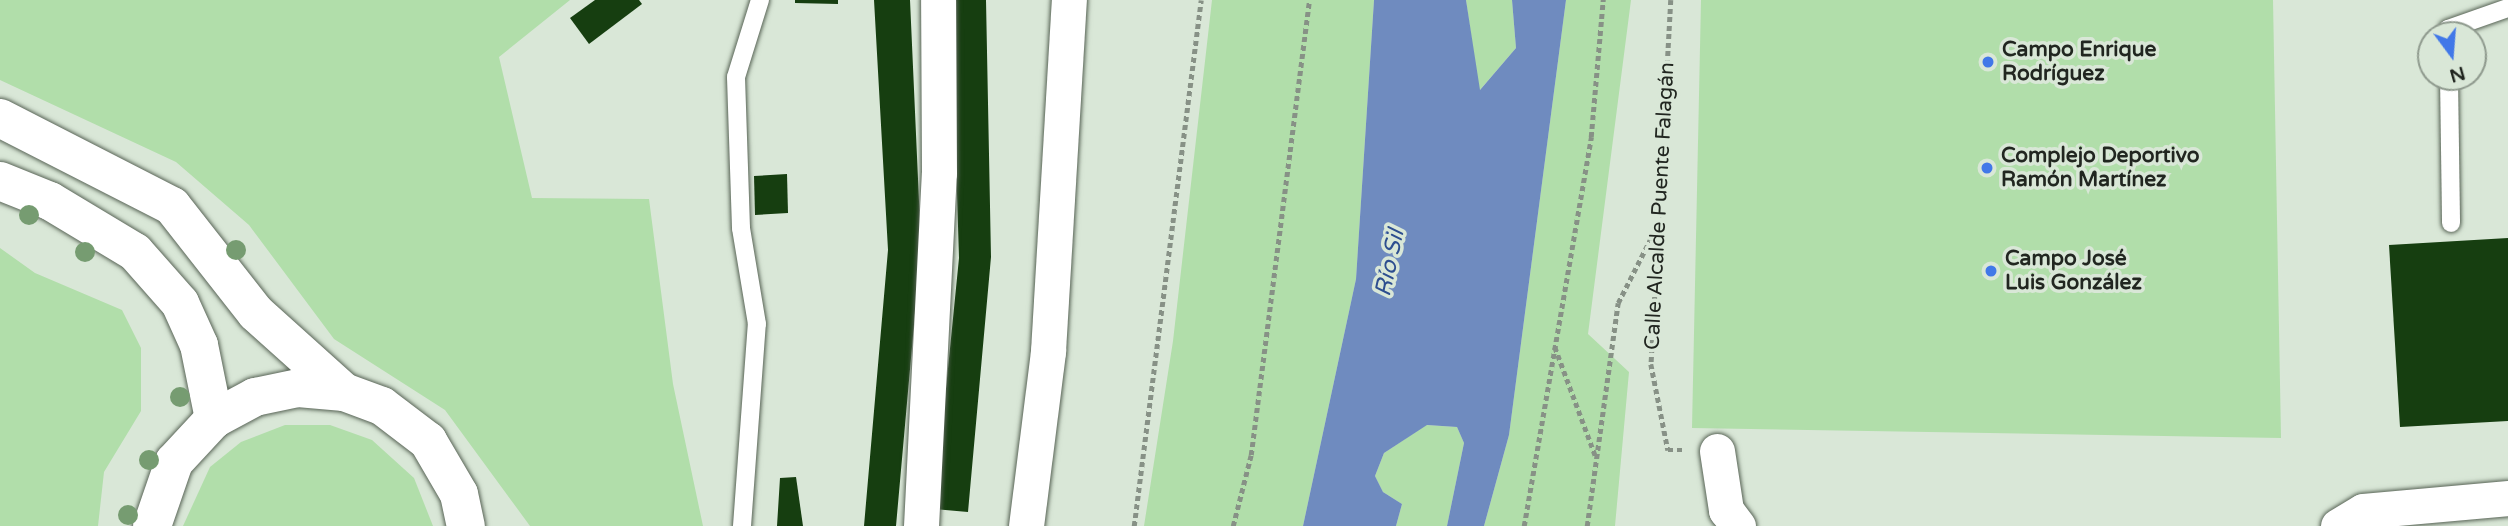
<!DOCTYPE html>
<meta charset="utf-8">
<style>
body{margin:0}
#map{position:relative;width:2508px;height:526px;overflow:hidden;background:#d9e7d7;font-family:"Varela Round",sans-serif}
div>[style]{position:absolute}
.green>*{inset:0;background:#b1deaa}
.water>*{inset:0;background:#6f8bbf}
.building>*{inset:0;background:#163e10}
.path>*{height:4.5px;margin-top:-2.25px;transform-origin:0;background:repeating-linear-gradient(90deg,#879186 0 5px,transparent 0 8.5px)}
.roads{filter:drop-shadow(0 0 2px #586456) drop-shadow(0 0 2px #586456)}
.lane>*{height:18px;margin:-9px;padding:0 9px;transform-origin:9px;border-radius:9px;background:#fff}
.street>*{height:35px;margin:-17.5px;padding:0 17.5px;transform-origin:17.5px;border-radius:17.5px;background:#fff}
.secondary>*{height:38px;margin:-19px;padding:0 19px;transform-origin:19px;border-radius:19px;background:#fff}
.trees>*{width:20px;height:20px;margin:-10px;border-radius:50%;background:#769c71}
.dots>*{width:19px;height:19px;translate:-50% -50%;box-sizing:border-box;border:4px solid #d9e7d7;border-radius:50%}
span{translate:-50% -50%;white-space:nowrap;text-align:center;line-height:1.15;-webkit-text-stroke:7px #d9e7d7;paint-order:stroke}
.poi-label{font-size:21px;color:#212620;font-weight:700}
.left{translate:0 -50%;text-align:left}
.street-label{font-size:21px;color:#212620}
.water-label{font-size:23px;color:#2d4e8f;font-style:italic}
.north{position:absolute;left:2417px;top:21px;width:70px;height:70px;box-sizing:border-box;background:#d9e7d7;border:2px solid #8f9a8e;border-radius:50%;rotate:164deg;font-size:19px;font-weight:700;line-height:28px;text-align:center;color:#212620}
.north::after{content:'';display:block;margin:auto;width:24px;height:32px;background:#4178e8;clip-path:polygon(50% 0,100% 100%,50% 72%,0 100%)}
</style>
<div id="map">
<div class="green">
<div style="clip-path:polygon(0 0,570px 0,499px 57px,532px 198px,649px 199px,673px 384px,703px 526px,530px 526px,445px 410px,334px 339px,249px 225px,176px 162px,0 80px)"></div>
<div style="clip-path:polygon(1212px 0,1374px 0,1356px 279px,1303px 526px,1144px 526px,1173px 341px)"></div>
<div style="clip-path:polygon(1466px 0,1512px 0,1516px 48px,1479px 91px)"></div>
<div style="clip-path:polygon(1566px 0,1631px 0,1588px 334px,1629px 372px,1615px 526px,1484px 526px,1509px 435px)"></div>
<div style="clip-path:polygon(1701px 0,2273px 0,2281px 438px,1692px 428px)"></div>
<div style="clip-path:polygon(0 248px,35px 273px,122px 310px,141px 348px,141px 411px,104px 472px,98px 526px,0 526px)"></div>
<div style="clip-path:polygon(285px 425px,330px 425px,372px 440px,414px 478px,433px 526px,183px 526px,210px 467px,241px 442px)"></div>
<div style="clip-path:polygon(1426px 425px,1457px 427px,1464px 443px,1447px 526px,1396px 526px,1402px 504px,1383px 492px,1375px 476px,1384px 453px)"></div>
</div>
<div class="water">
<div style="clip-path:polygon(1374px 0,1466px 0,1480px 90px,1516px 48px,1512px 0,1566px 0,1509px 435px,1484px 526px,1447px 526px,1464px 443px,1457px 427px,1427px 425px,1384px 453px,1375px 476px,1383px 492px,1402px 504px,1396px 526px,1303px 526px,1356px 279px)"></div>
</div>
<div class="building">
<div style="clip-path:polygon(595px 0,639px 0,642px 4px,589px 44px,570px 18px)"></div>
<div style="clip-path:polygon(795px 0,838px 0,838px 4px,795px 3px)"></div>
<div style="clip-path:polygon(874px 0,910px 0,921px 246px,896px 526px,864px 526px,888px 250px)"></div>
<div style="clip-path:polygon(951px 0,986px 0,991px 257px,968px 512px,934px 509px,959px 258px)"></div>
<div style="clip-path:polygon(787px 174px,788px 213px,755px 215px,754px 176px)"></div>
<div style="clip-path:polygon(2508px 238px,2508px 421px,2400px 427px,2389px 245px)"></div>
<div style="clip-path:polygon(796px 477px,803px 526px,777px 526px,780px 478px)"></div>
</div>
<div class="path">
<div style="left:1671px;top:0;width:365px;rotate:93.1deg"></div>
<div style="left:1651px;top:364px;width:88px;rotate:78.8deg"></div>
<div style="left:1668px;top:450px;width:16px"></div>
<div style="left:1555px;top:347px;width:117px;rotate:69.6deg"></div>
<div style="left:1134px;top:526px;width:530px;rotate:-82.74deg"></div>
<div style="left:1233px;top:526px;width:73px;rotate:-75.8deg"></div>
<div style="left:1251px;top:455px;width:459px;rotate:-82.7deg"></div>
<div style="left:1524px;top:526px;width:395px;rotate:-80.2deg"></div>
<div style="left:1591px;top:137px;width:138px;rotate:-85deg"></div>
<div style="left:1587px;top:526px;width:225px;rotate:-82.1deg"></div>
<div style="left:1618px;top:303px;width:82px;rotate:-63.1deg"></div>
</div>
<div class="roads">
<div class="lane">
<div style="left:2448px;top:35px;width:6px;rotate:-90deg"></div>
<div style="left:2448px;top:29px;width:64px;rotate:-19.3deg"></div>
<div style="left:2449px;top:77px;width:146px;rotate:89.2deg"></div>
<div style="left:742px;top:526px;width:203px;rotate:-85.8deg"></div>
<div style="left:757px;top:324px;width:97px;rotate:-99.5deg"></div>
<div style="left:741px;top:228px;width:151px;rotate:-91.9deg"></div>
<div style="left:736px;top:77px;width:81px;rotate:-72.7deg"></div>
</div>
<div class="street">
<div style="left:1717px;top:451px;width:60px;rotate:81.3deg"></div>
<div style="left:1726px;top:510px;width:20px;rotate:53deg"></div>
<div style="left:921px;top:526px;width:353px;rotate:-87.1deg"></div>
<div style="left:939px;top:173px;width:173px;rotate:-90.3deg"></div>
<div style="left:1026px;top:526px;width:176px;rotate:-82.8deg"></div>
<div style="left:1048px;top:351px;width:352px;rotate:-86.6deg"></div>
<div style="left:2338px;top:526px;width:29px;rotate:-31deg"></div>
<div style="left:2363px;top:511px;width:146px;rotate:-5.1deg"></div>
</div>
<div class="secondary">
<div style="left:0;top:118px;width:193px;rotate:27.1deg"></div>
<div style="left:172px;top:206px;width:136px;rotate:51.9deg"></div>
<div style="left:256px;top:313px;width:118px;rotate:41.9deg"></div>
<div style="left:0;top:181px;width:54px;rotate:21.8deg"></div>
<div style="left:50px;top:201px;width:99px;rotate:31deg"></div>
<div style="left:135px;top:252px;width:68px;rotate:48.6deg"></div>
<div style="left:180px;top:303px;width:46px;rotate:65.7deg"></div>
<div style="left:199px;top:345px;width:76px;rotate:78.5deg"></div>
<div style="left:152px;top:526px;width:68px;rotate:-71deg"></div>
<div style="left:174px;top:462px;width:59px;rotate:-47.1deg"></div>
<div style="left:214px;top:419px;width:47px;rotate:-28.2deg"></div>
<div style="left:255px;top:397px;width:44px;rotate:-11.8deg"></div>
<div style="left:298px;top:388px;width:46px;rotate:5deg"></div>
<div style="left:344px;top:392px;width:40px;rotate:20.2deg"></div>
<div style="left:382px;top:406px;width:58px;rotate:37.3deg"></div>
<div style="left:428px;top:441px;width:61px;rotate:59.7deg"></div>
<div style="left:459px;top:494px;width:33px;rotate:78deg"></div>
</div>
</div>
<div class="trees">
<div style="left:29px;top:215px"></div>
<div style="left:236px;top:250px"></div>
<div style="left:85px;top:252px"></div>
<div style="left:180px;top:397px"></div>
<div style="left:149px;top:460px"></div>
<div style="left:128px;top:515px"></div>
</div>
<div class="dots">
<div style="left:1988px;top:62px;background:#4178e8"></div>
<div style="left:1987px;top:168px;background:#4178e8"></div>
<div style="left:1991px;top:271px;background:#4178e8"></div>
</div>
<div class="poi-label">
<span class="left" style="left:2002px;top:62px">Campo Enrique<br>Rodríguez</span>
<span class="left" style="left:2001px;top:168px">Complejo Deportivo<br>Ramón Martínez</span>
<span class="left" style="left:2005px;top:271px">Campo José<br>Luis González</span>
</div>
<div class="street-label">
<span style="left:1660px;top:206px;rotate:-87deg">Calle Alcalde Puente Falagán</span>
</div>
<div class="water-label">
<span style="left:1390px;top:263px;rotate:-78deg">Río Sil</span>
</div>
<div class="north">N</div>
</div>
